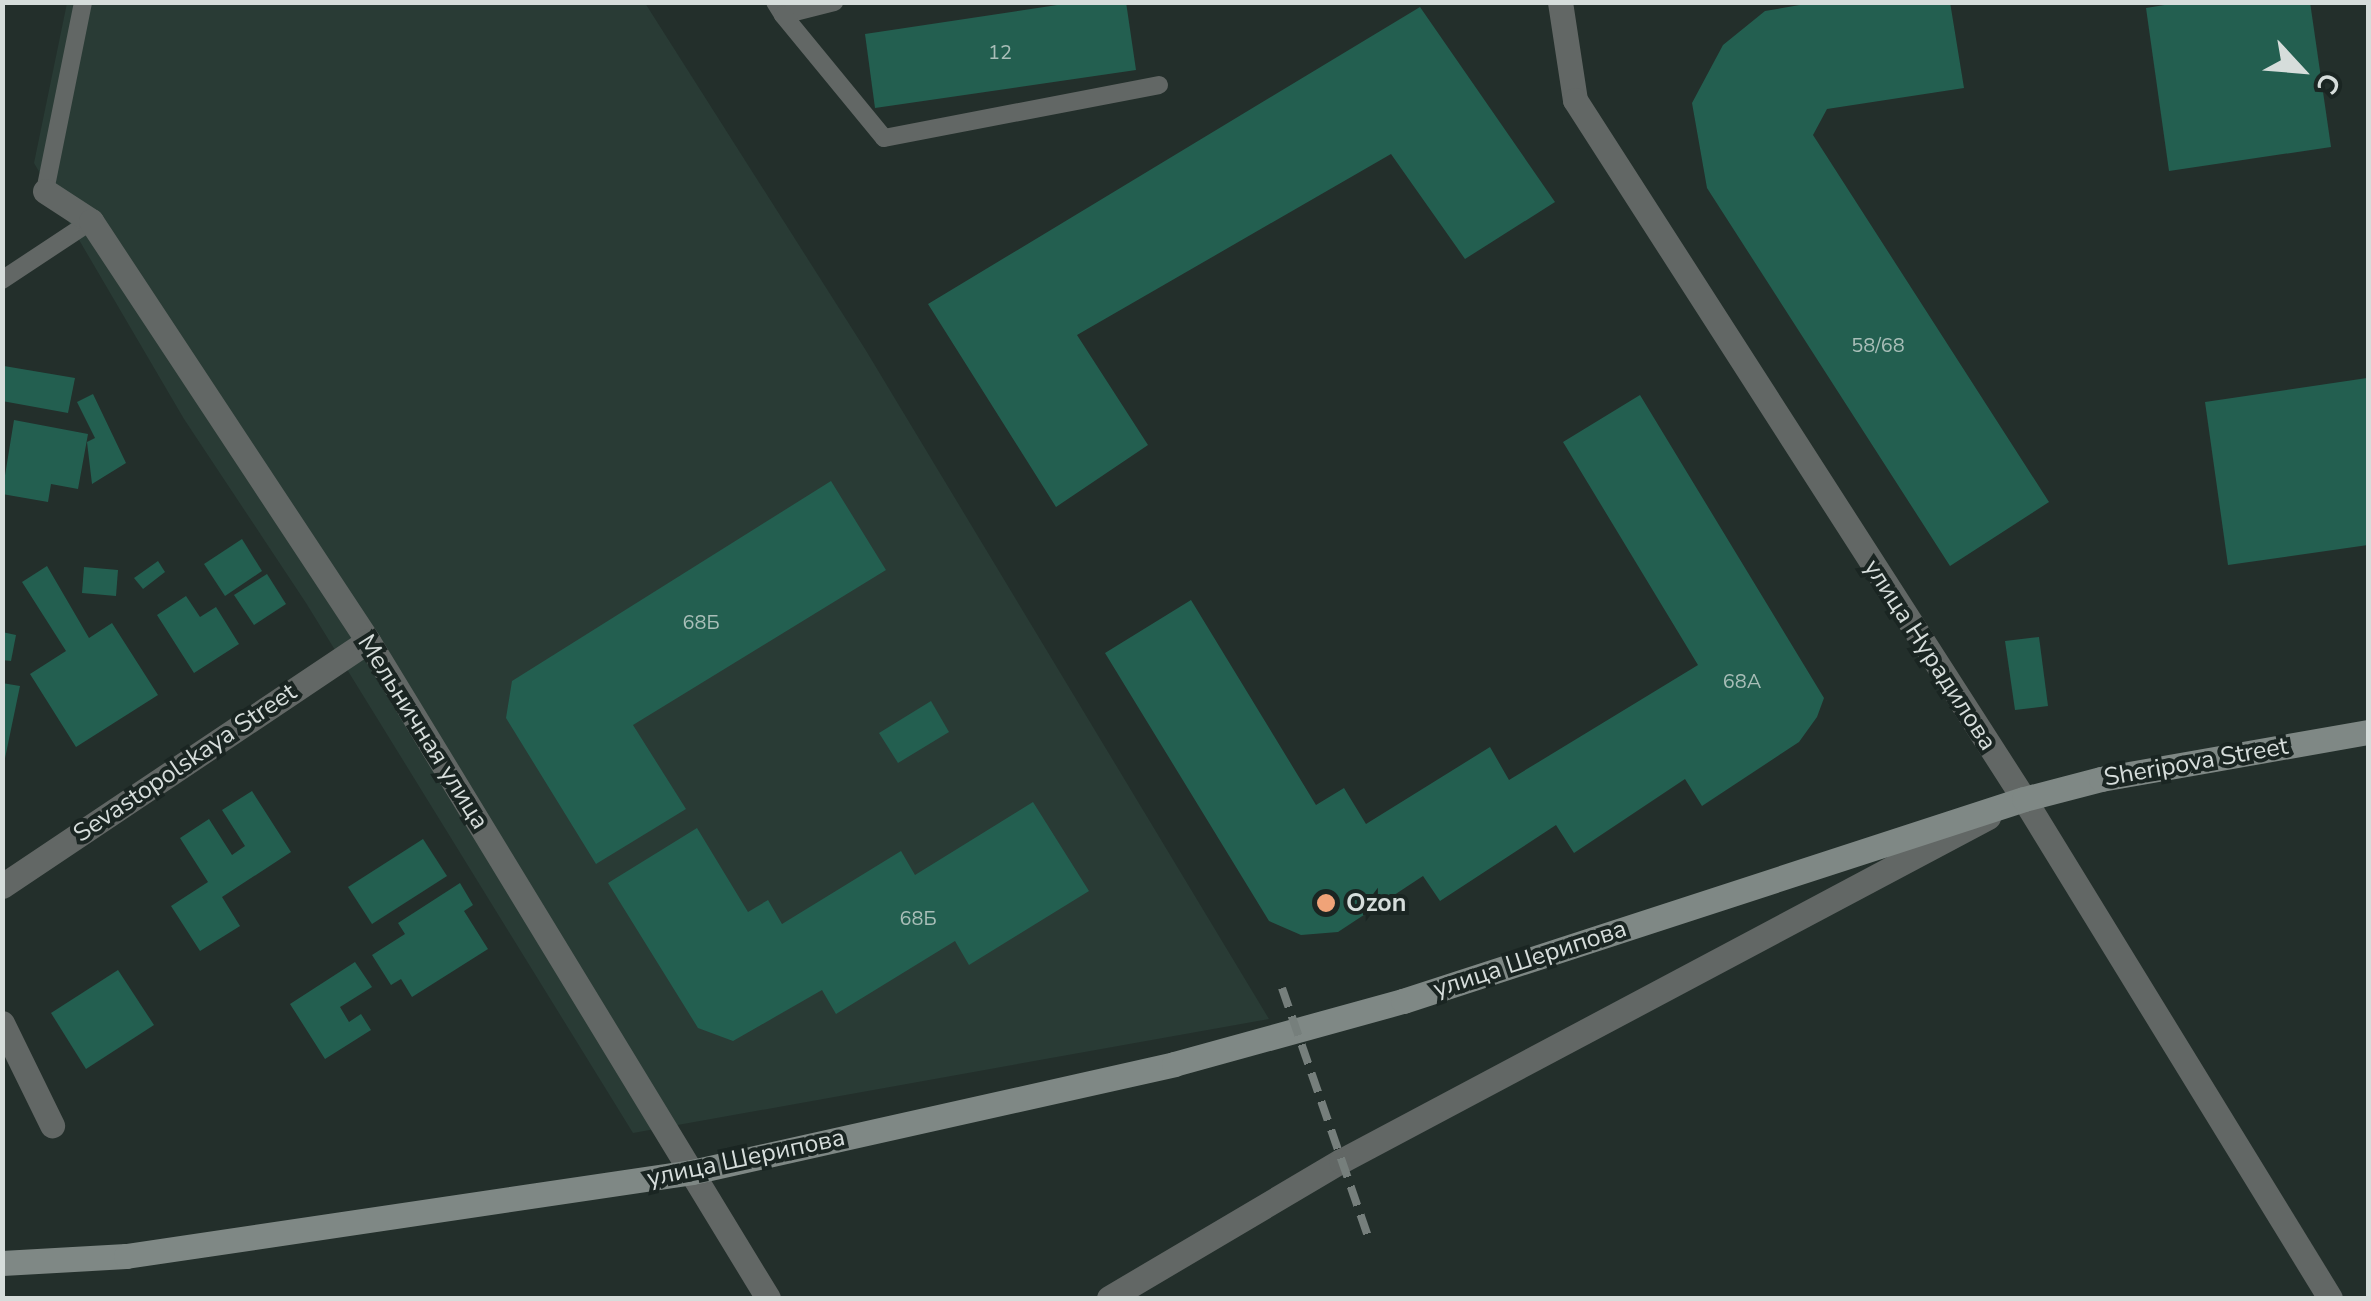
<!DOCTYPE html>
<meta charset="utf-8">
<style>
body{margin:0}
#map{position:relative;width:2371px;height:1301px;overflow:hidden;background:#232f2b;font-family:"Nunito Sans",sans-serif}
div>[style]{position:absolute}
.built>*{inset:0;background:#293b35}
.building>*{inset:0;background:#235f50}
.service>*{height:18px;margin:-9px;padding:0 9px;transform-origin:9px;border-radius:9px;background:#626765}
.minor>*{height:25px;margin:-12.5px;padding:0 12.5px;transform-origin:12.5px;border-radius:12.5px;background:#626765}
.tertiary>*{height:25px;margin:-12.5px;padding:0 12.5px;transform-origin:12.5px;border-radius:12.5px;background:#626765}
.secondary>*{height:25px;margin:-12.5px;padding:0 12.5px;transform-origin:12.5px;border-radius:12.5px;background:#7f8885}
.rail>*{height:8px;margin-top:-4px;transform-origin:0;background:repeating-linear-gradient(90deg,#767f7c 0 20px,transparent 0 30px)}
.dots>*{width:28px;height:28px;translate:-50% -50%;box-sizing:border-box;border:5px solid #1a2522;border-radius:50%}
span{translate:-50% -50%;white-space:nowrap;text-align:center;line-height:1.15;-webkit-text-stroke:8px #1a2522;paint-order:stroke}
.number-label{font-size:20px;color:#a9beb8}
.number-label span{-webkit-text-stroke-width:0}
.street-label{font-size:25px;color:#d6dddb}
.poi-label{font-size:25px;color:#d6dddb;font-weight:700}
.left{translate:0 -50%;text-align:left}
.frame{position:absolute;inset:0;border:5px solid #d6dddb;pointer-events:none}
.north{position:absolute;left:2251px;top:20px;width:100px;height:100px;-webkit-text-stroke:8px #1a2522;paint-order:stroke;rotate:116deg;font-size:28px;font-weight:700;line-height:40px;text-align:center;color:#d6dddb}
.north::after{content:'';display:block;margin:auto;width:35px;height:45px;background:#d6dddb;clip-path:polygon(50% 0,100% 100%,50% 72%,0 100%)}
</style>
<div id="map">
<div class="built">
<div style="clip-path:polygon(67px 3px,645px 3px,865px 349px,1269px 1019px,633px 1133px,306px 603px,184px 419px,34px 163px)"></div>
</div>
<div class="building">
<div style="clip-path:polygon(1077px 2px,1126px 2px,1136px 70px,875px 108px,865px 34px)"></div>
<div style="clip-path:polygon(1817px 2px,1950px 2px,1964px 88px,1827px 109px,1813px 135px,2049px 502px,1950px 566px,1707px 188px,1692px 103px,1723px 45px,1765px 11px)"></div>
<div style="clip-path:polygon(2183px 2px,2310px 2px,2331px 147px,2169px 171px,2146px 8px)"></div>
<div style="clip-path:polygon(1420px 7px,1555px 202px,1465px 259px,1391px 154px,1077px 335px,1148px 445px,1056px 507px,928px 304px)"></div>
<div style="clip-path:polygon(4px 366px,75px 378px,68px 413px,2px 401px)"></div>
<div style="clip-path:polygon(2367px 378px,2368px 545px,2228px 565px,2205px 402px)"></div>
<div style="clip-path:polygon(93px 394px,126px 463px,92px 484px,87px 442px,95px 438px,77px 402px)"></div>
<div style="clip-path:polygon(1640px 395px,1824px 698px,1817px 717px,1799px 742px,1702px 806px,1685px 779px,1574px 853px,1556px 825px,1440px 901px,1423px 876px,1338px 932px,1301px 935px,1269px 921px,1105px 653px,1191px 600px,1316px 805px,1344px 788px,1366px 824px,1490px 747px,1509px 780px,1698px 665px,1563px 442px)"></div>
<div style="clip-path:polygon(14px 420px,88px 434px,78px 489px,51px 484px,48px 502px,2px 494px)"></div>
<div style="clip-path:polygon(831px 481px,886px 570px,633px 725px,686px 809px,596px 864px,506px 718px,512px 681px)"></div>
<div style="clip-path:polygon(242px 539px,262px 571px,225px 596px,204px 564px)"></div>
<div style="clip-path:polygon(158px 561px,165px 572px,143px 589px,134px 578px)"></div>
<div style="clip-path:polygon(47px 566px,89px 638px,112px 623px,158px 695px,76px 747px,30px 674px,66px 651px,22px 582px)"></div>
<div style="clip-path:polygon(84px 567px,118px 570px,116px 596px,82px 593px)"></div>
<div style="clip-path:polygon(267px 574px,286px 604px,254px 625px,234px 595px)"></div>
<div style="clip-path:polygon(186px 596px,200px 617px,216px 607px,239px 644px,194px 673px,157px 615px)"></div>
<div style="clip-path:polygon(2px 632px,16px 635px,11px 661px,2px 660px)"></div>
<div style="clip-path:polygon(2039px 637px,2048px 706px,2015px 710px,2005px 641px)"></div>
<div style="clip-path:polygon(2px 683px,20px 686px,4px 763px,2px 763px)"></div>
<div style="clip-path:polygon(931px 701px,949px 732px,898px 763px,879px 733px)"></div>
<div style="clip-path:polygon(252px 791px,291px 852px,222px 897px,240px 926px,200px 951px,171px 906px,208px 882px,180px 838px,209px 819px,232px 855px,245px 846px,222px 810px)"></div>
<div style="clip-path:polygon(1033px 802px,1089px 891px,969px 965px,955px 941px,836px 1014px,822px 990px,733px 1041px,698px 1028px,608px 883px,697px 828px,748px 912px,768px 900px,782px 924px,901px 851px,915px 875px)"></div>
<div style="clip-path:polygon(423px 839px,447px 876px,372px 924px,348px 887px)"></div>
<div style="clip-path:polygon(460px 883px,473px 905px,464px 911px,488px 949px,412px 997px,401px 979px,391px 985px,372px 955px,405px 934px,398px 923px)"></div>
<div style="clip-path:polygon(355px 962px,372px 987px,340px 1007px,349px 1022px,361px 1014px,371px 1030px,325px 1059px,290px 1004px)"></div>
<div style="clip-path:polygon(118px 970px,154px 1025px,86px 1069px,51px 1013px)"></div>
</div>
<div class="service">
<div style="left:775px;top:2px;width:15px;rotate:58deg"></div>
<div style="left:783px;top:15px;width:53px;rotate:-14.3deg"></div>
<div style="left:783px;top:15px;width:159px;rotate:50.6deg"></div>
<div style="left:884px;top:138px;width:280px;rotate:-10.9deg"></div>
<div style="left:45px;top:191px;width:193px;rotate:-78.6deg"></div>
<div style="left:2px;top:280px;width:107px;rotate:-33.5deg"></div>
</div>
<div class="minor">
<div style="left:45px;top:191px;width:55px;rotate:33.1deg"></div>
<div style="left:91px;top:221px;width:503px;rotate:56.59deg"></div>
<div style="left:368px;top:641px;width:769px;rotate:58.67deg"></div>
<div style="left:2px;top:886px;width:440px;rotate:-33.8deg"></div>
<div style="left:2px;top:1023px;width:114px;rotate:63.9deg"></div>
<div style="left:1109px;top:1298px;width:269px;rotate:-30.6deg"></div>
<div style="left:1341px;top:1161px;width:733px;rotate:-28deg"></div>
</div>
<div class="tertiary">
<div style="left:1560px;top:2px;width:99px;rotate:81.3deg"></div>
<div style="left:1575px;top:100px;width:831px;rotate:57.29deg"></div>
<div style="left:2024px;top:799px;width:585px;rotate:58.48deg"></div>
</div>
<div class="secondary">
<div style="left:2px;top:1263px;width:124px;rotate:-3.2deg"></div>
<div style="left:126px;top:1256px;width:572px;rotate:-8.44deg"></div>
<div style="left:692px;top:1172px;width:494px;rotate:-12.6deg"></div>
<div style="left:1174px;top:1064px;width:238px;rotate:-15.4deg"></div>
<div style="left:1403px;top:1001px;width:653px;rotate:-18.02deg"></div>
<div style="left:2024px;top:799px;width:80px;rotate:-14.6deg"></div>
<div style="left:2101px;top:779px;width:271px;rotate:-10deg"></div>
</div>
<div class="rail">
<div style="left:1282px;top:988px;width:269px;rotate:70.9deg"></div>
</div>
<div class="dots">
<div style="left:1326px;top:903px;background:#f0a378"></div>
</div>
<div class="number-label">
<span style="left:1000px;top:52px">12</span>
<span style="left:1878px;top:345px">58/68</span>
<span style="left:701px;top:622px">68Б</span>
<span style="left:1742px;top:681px">68А</span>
<span style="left:918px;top:918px">68Б</span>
</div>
<div class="street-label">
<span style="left:1930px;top:655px;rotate:57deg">улица Нурадилова</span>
<span style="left:423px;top:732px;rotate:58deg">Мельничная улица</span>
<span style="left:2196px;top:762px;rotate:-10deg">Sheripova Street</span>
<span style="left:185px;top:763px;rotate:-34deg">Sevastopolskaya Street</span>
<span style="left:1530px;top:959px;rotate:-18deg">улица Шерипова</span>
<span style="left:746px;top:1158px;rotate:-12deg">улица Шерипова</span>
</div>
<div class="poi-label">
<span class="left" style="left:1346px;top:903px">Ozon</span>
</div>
<div class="frame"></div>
<div class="north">С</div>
</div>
